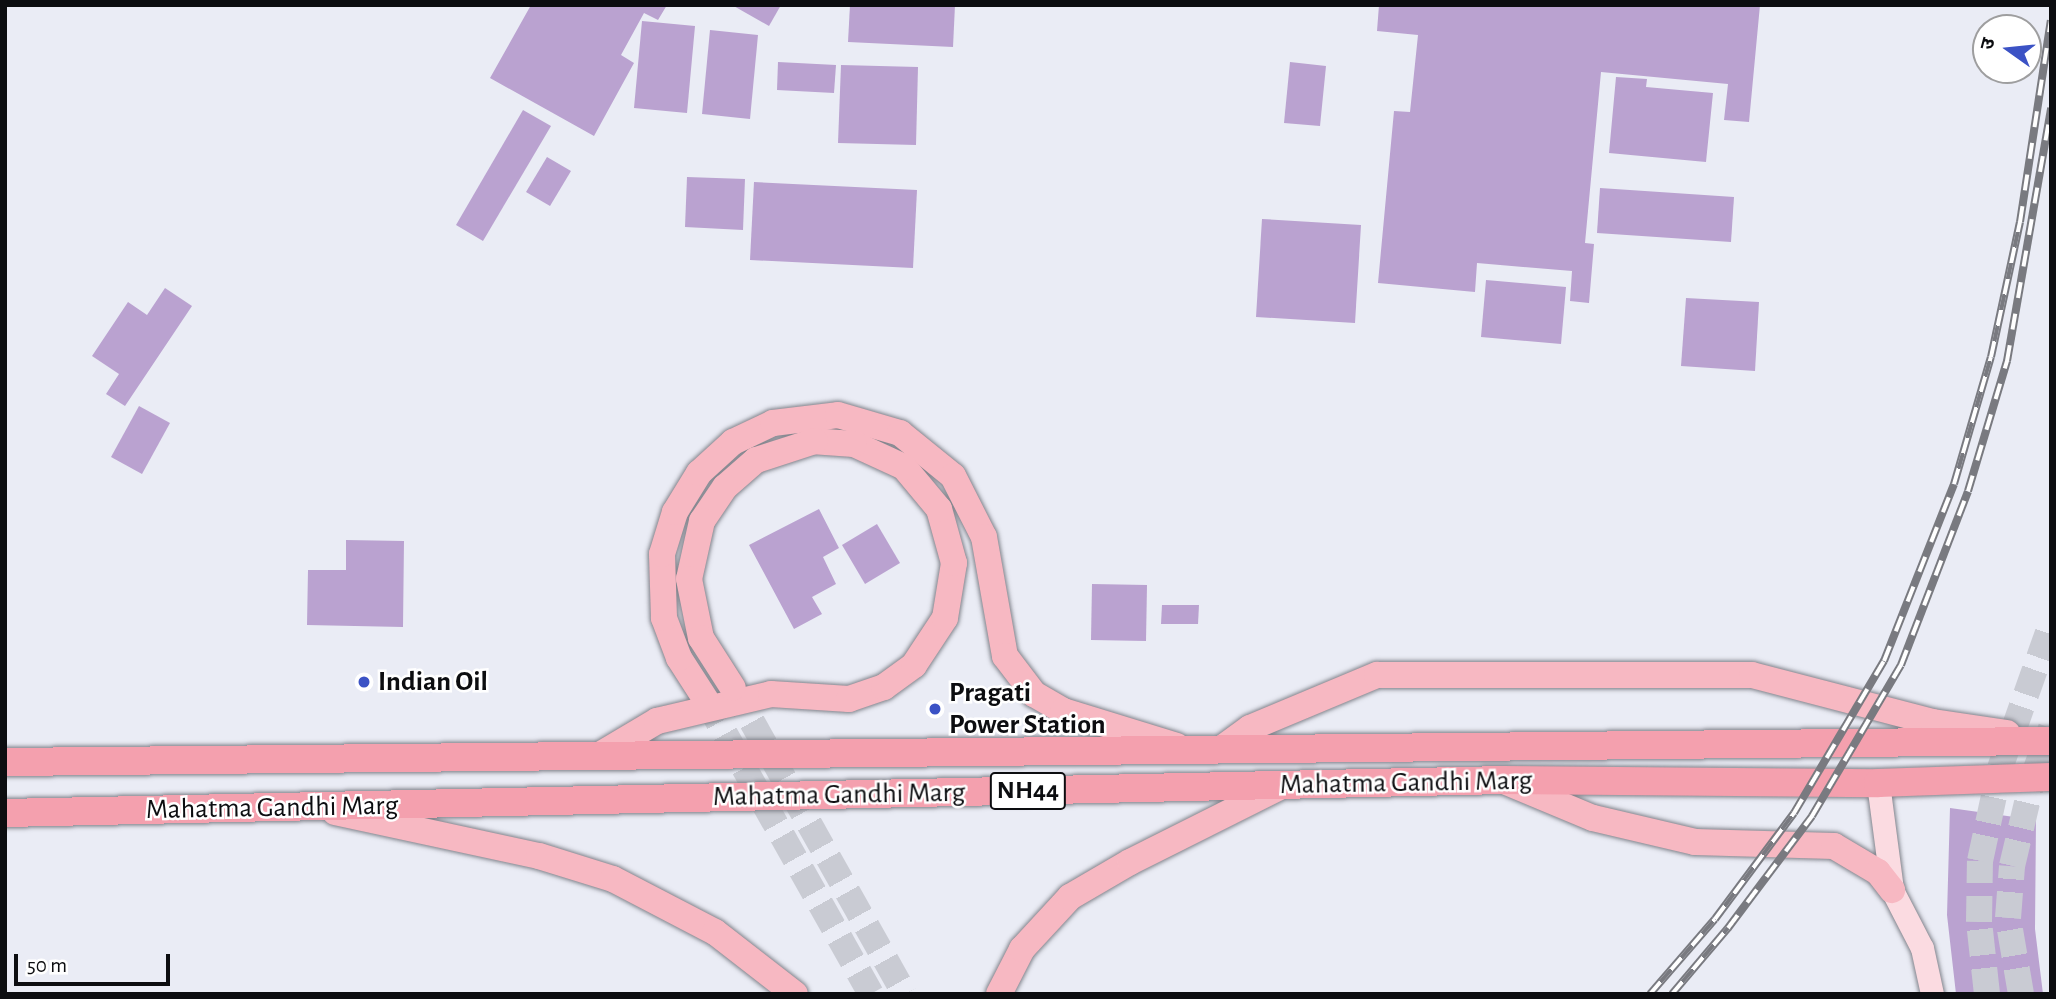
<!DOCTYPE html>
<meta charset="utf-8">
<style>
body{margin:0}
#map{position:relative;width:2056px;height:999px;overflow:hidden;background:#eaecf5;font-family:"Alegreya Sans","Noto Sans Devanagari",sans-serif}
div>[style]{position:absolute}
.building>*{inset:0;background:#baa2d0}
.primary-tunnel>*{height:26px;margin-top:-13px;transform-origin:0;background:repeating-linear-gradient(90deg,#c9cbd3 0 26px,transparent 0 39px)}
.roads{filter:drop-shadow(0 0 2px #82848c) drop-shadow(0 0 2px #82848c)}
.secondary>*{height:23px;margin:-11.5px;padding:0 11.5px;transform-origin:11.5px;border-radius:11.5px;background:#fbdbe1}
.primary>*{height:26px;margin:-13px;padding:0 13px;transform-origin:13px;border-radius:13px;background:#f7b8c2}
.trunk>*{height:28px;margin:-14px;padding:0 14px;transform-origin:14px;border-radius:14px;background:#f4a0ae}
.rail>*{height:8px;margin-top:-4px;transform-origin:0;background:repeating-linear-gradient(90deg,#fff 0 16px,#797a80 0 32px);box-sizing:border-box;border-block:2px solid #797a80}
.dots>*{width:19px;height:19px;translate:-50% -50%;box-sizing:border-box;border:4px solid #fff;border-radius:50%}
span{translate:-50% -50%;white-space:nowrap;text-align:center;line-height:1.15;-webkit-text-stroke:5px #fff;paint-order:stroke}
.shield-label span{padding:2px 5px;background:#fff;border:2px solid;border-radius:5px;-webkit-text-stroke-width:0}
.shield-label{font-size:26px;color:#0c0d10;font-weight:700}
.poi-label{font-size:28px;color:#0c0d10;font-weight:700}
.left{translate:0 -50%;text-align:left}
.street-label{font-size:28px;color:#0c0d10}
.frame{position:absolute;inset:0;border:7px solid #0c0d10;pointer-events:none}
.north{position:absolute;left:1972px;top:14px;width:70px;height:70px;box-sizing:border-box;background:#fff;border:2px solid #9e9e9f;border-radius:50%;rotate:285deg;font-size:19px;font-weight:700;line-height:28px;text-align:center;color:#0c0d10}
.north::after{content:'';display:block;margin:auto;width:24px;height:32px;background:#3b52c5;clip-path:polygon(50% 0,100% 100%,50% 72%,0 100%)}
.scale{position:absolute;left:14px;top:954px;width:156px;height:32px;box-sizing:border-box;border:4px solid #0c0d10;border-top:0;padding-left:9px;font-size:21px;line-height:24px;white-space:nowrap;color:#0c0d10;-webkit-text-stroke:5px #fff;paint-order:stroke}
</style>
<div id="map">
<div class="building">
<div style="clip-path:polygon(531px 5px,667px 5px,658px 20px,644px 13px,621px 55px,634px 63px,594px 136px,490px 78px)"></div>
<div style="clip-path:polygon(732px 5px,781px 5px,769px 26px)"></div>
<div style="clip-path:polygon(850px 5px,955px 5px,953px 47px,848px 42px)"></div>
<div style="clip-path:polygon(1379px 5px,1760px 5px,1749px 122px,1724px 120px,1728px 84px,1601px 72px,1585px 243px,1594px 244px,1589px 303px,1570px 301px,1572px 271px,1477px 263px,1475px 292px,1378px 283px,1394px 111px,1410px 112px,1418px 35px,1377px 31px)"></div>
<div style="clip-path:polygon(642px 21px,695px 26px,687px 113px,634px 108px)"></div>
<div style="clip-path:polygon(710px 30px,758px 35px,750px 119px,702px 114px)"></div>
<div style="clip-path:polygon(778px 62px,836px 65px,834px 93px,777px 90px)"></div>
<div style="clip-path:polygon(1290px 62px,1326px 66px,1320px 126px,1284px 123px)"></div>
<div style="clip-path:polygon(841px 65px,918px 67px,916px 145px,838px 143px)"></div>
<div style="clip-path:polygon(1616px 77px,1647px 79px,1646px 87px,1713px 93px,1706px 162px,1609px 153px)"></div>
<div style="clip-path:polygon(523px 110px,551px 126px,483px 241px,456px 225px)"></div>
<div style="clip-path:polygon(547px 157px,571px 171px,550px 206px,526px 192px)"></div>
<div style="clip-path:polygon(687px 177px,745px 179px,743px 230px,685px 227px)"></div>
<div style="clip-path:polygon(754px 182px,917px 190px,913px 268px,750px 260px)"></div>
<div style="clip-path:polygon(1600px 188px,1734px 197px,1731px 242px,1597px 233px)"></div>
<div style="clip-path:polygon(1262px 219px,1361px 225px,1355px 323px,1256px 317px)"></div>
<div style="clip-path:polygon(1486px 280px,1566px 287px,1561px 344px,1481px 337px)"></div>
<div style="clip-path:polygon(165px 288px,192px 306px,125px 406px,106px 394px,119px 374px,92px 356px,128px 302px,147px 315px)"></div>
<div style="clip-path:polygon(1686px 298px,1759px 302px,1755px 371px,1681px 366px)"></div>
<div style="clip-path:polygon(139px 406px,170px 423px,142px 474px,111px 457px)"></div>
<div style="clip-path:polygon(819px 509px,839px 548px,823px 557px,836px 584px,812px 597px,822px 614px,794px 629px,749px 545px)"></div>
<div style="clip-path:polygon(877px 524px,900px 563px,865px 584px,842px 545px)"></div>
<div style="clip-path:polygon(346px 540px,404px 541px,403px 627px,307px 625px,308px 570px,346px 570px)"></div>
<div style="clip-path:polygon(1092px 584px,1147px 585px,1146px 641px,1091px 640px)"></div>
<div style="clip-path:polygon(1162px 605px,1199px 605px,1198px 624px,1161px 624px)"></div>
<div style="clip-path:polygon(1950px 808px,2036px 820px,2035px 929px,2043px 994px,1956px 994px,1947px 915px)"></div>
</div>
<div class="primary-tunnel">
<div style="left:733px;top:688px;width:351px;rotate:60.7deg"></div>
<div style="left:706px;top:700px;width:337px;rotate:60.7deg"></div>
<div style="left:1987px;top:994px;width:72px;rotate:-96.3deg"></div>
<div style="left:1979px;top:922px;width:61px;rotate:-89.1deg"></div>
<div style="left:1980px;top:861px;width:95px;rotate:-77.9deg"></div>
<div style="left:2000px;top:768px;width:153px;rotate:-70.5deg"></div>
<div style="left:2021px;top:994px;width:77px;rotate:-99.7deg"></div>
<div style="left:2008px;top:918px;width:52px;rotate:-85.6deg"></div>
<div style="left:2012px;top:866px;width:91px;rotate:-76.7deg"></div>
<div style="left:2033px;top:777px;width:52px;rotate:-69.8deg"></div>
</div>
<div class="roads">
<div class="secondary">
<div style="left:1878px;top:783px;width:108px;rotate:82.5deg"></div>
<div style="left:1892px;top:890px;width:65px;rotate:62.7deg"></div>
<div style="left:1922px;top:948px;width:47px;rotate:77.7deg"></div>
</div>
<div class="primary">
<div style="left:706px;top:700px;width:50px;rotate:-122.7deg"></div>
<div style="left:679px;top:658px;width:43px;rotate:-110.6deg"></div>
<div style="left:664px;top:618px;width:64px;rotate:-91.8deg"></div>
<div style="left:662px;top:554px;width:44px;rotate:-72.8deg"></div>
<div style="left:675px;top:512px;width:46px;rotate:-58.4deg"></div>
<div style="left:699px;top:473px;width:46px;rotate:-42.4deg"></div>
<div style="left:733px;top:442px;width:44px;rotate:-25.4deg"></div>
<div style="left:773px;top:423px;width:65px;rotate:-7deg"></div>
<div style="left:838px;top:415px;width:65px;rotate:16.2deg"></div>
<div style="left:900px;top:433px;width:68px;rotate:39.1deg"></div>
<div style="left:953px;top:476px;width:68px;rotate:63.1deg"></div>
<div style="left:984px;top:537px;width:121px;rotate:80deg"></div>
<div style="left:1005px;top:656px;width:48px;rotate:52.7deg"></div>
<div style="left:1034px;top:694px;width:34px;rotate:30deg"></div>
<div style="left:1063px;top:711px;width:119px;rotate:17.1deg"></div>
<div style="left:1221px;top:749px;width:36px;rotate:-36deg"></div>
<div style="left:1250px;top:728px;width:138px;rotate:-22.7deg"></div>
<div style="left:1377px;top:675px;width:375px"></div>
<div style="left:1752px;top:675px;width:187px;rotate:14.6deg"></div>
<div style="left:1933px;top:722px;width:75px;rotate:8.5deg"></div>
<div style="left:598px;top:756px;width:69px;rotate:-30.7deg"></div>
<div style="left:657px;top:721px;width:117px;rotate:-13.3deg"></div>
<div style="left:771px;top:694px;width:78px;rotate:3.7deg"></div>
<div style="left:849px;top:699px;width:37px;rotate:-19deg"></div>
<div style="left:884px;top:687px;width:37px;rotate:-36deg"></div>
<div style="left:914px;top:665px;width:56px;rotate:-56.6deg"></div>
<div style="left:945px;top:618px;width:56px;rotate:-80.7deg"></div>
<div style="left:954px;top:563px;width:56px;rotate:-105.5deg"></div>
<div style="left:939px;top:509px;width:55px;rotate:-129.8deg"></div>
<div style="left:904px;top:467px;width:55px;rotate:-155.3deg"></div>
<div style="left:854px;top:444px;width:39px;rotate:-176deg"></div>
<div style="left:815px;top:441px;width:62px;rotate:162.1deg"></div>
<div style="left:756px;top:460px;width:41px;rotate:138.9deg"></div>
<div style="left:725px;top:487px;width:41px;rotate:124.1deg"></div>
<div style="left:702px;top:521px;width:59px;rotate:102.6deg"></div>
<div style="left:689px;top:579px;width:60px;rotate:78.5deg"></div>
<div style="left:701px;top:638px;width:59px;rotate:57.4deg"></div>
<div style="left:1504px;top:781px;width:96px;rotate:22.6deg"></div>
<div style="left:1593px;top:818px;width:105px;rotate:13.2deg"></div>
<div style="left:1695px;top:842px;width:139px;rotate:1.6deg"></div>
<div style="left:1834px;top:846px;width:51px;rotate:30.6deg"></div>
<div style="left:1878px;top:872px;width:23px;rotate:52deg"></div>
<div style="left:335px;top:812px;width:209px;rotate:12.2deg"></div>
<div style="left:539px;top:856px;width:77px;rotate:17.3deg"></div>
<div style="left:613px;top:879px;width:115px;rotate:27.5deg"></div>
<div style="left:715px;top:932px;width:101px;rotate:37.8deg"></div>
<div style="left:999px;top:994px;width:51px;rotate:-62.9deg"></div>
<div style="left:1022px;top:949px;width:71px;rotate:-47.3deg"></div>
<div style="left:1070px;top:897px;width:69px;rotate:-30.3deg"></div>
<div style="left:1130px;top:862px;width:172px;rotate:-26.6deg"></div>
</div>
<div class="trunk">
<div style="left:5px;top:762px;width:2046px;rotate:-0.59deg"></div>
<div style="left:5px;top:813px;width:1498px;rotate:-1.26deg"></div>
<div style="left:1503px;top:780px;width:375px;rotate:0.5deg"></div>
<div style="left:1878px;top:783px;width:173px;rotate:-2deg"></div>
</div>
</div>
<div class="rail">
<div style="left:1650px;top:994px;width:99px;rotate:-49.1deg"></div>
<div style="left:1715px;top:919px;width:132px;rotate:-53.3deg"></div>
<div style="left:1794px;top:813px;width:177px;rotate:-59.4deg"></div>
<div style="left:1884px;top:661px;width:190px;rotate:-68.4deg"></div>
<div style="left:1954px;top:484px;width:132px;rotate:-73.8deg"></div>
<div style="left:1991px;top:357px;width:138px;rotate:-77.9deg"></div>
<div style="left:2020px;top:222px;width:204px;rotate:-81.3deg"></div>
<div style="left:1672px;top:994px;width:87px;rotate:-49.7deg"></div>
<div style="left:1728px;top:928px;width:140px;rotate:-53.1deg"></div>
<div style="left:1812px;top:816px;width:175px;rotate:-59.5deg"></div>
<div style="left:1901px;top:665px;width:186px;rotate:-68.9deg"></div>
<div style="left:1968px;top:491px;width:136px;rotate:-73.3deg"></div>
<div style="left:2007px;top:361px;width:257px;rotate:-80.1deg"></div>
</div>
<div class="dots">
<div style="left:364px;top:682px;background:#3b52c5"></div>
<div style="left:935px;top:709px;background:#3b52c5"></div>
</div>
<div class="shield-label">
<span style="left:1028px;top:791px">NH44</span>
</div>
<div class="poi-label">
<span class="left" style="left:378px;top:682px">Indian Oil</span>
<span class="left" style="left:949px;top:709px">Pragati<br>Power Station</span>
</div>
<div class="street-label">
<span style="left:1406px;top:783px;rotate:-1deg">Mahatma Gandhi Marg</span>
<span style="left:839px;top:795px;rotate:-1deg">Mahatma Gandhi Marg</span>
<span style="left:272px;top:808px;rotate:-1deg">Mahatma Gandhi Marg</span>
</div>
<div class="frame"></div>
<div class="north">उ</div>
<div class="scale">50 m</div>
</div>
